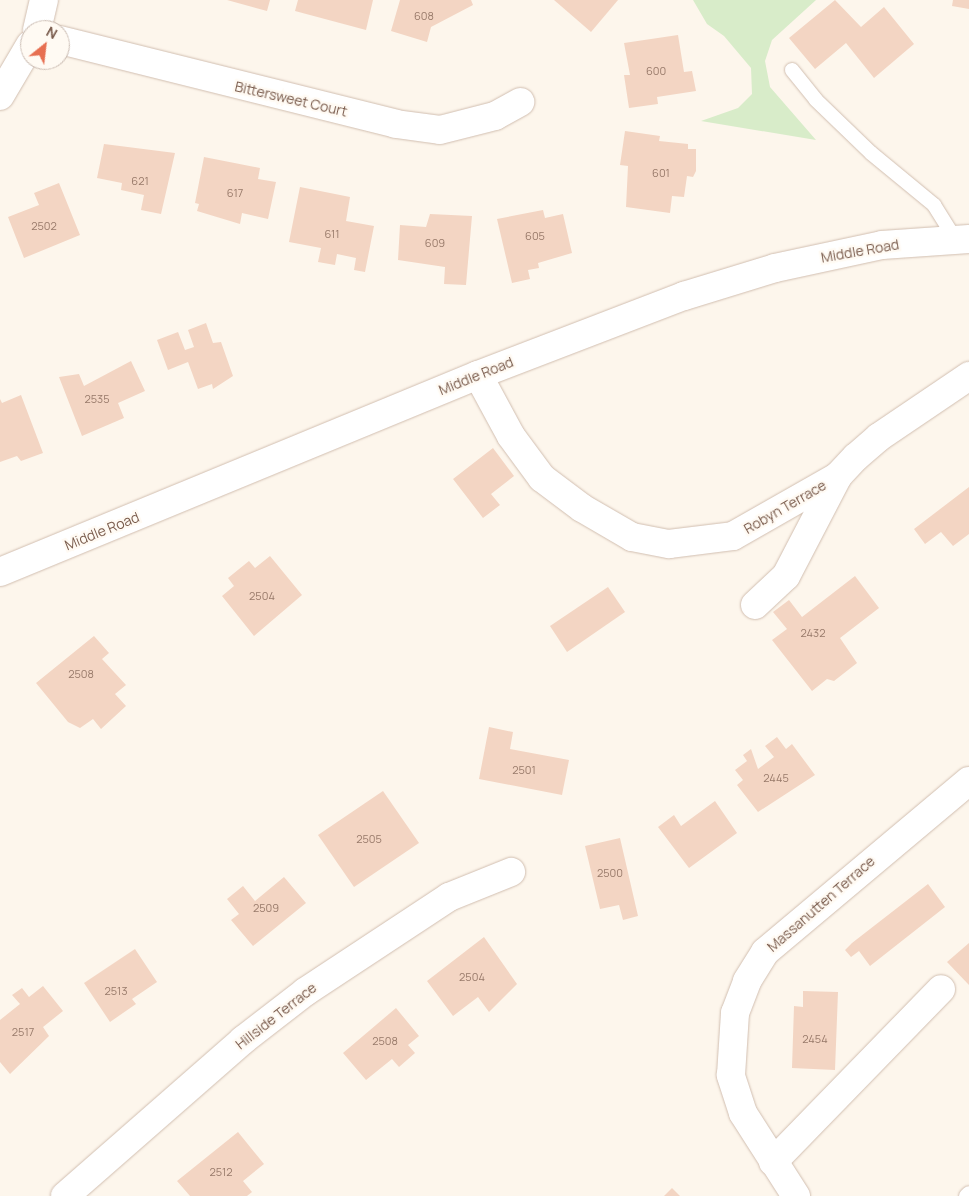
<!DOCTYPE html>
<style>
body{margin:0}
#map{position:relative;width:969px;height:1196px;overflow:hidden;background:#fdf6ec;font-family:Manrope,sans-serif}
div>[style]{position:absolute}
.green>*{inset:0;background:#d8ecc9}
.building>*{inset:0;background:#f3d5c3}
.roads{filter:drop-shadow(0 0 1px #d1beb0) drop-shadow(0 0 1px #d1beb0)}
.lane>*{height:14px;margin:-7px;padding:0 7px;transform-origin:7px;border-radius:7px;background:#fff}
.street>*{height:28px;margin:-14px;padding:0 14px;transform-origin:14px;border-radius:14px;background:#fff}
.secondary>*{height:28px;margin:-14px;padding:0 14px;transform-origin:14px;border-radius:14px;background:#fff}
span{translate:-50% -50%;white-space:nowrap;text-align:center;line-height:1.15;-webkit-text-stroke:4.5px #fffaf3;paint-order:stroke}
.number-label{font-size:11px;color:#987a6a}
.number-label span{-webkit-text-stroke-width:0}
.street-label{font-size:14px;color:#7a5c4d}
.north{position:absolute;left:20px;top:20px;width:50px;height:50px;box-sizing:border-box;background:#fffaf3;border:1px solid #cabbb1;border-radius:50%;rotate:29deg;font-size:14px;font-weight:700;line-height:20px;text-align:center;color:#7a5c4d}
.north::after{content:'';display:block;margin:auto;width:18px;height:22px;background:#e76f51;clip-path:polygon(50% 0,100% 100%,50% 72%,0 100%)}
</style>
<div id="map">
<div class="green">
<div style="clip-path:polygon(693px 0,816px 0,772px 40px,765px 61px,770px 87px,816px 140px,701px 121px,738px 108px,752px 94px,751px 68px,724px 36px,707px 24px)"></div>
</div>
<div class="building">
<div style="clip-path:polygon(227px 0,270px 0,267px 11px)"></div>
<div style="clip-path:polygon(298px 0,373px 0,366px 30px,295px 11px)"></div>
<div style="clip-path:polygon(400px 0,471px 0,473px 5px,431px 27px,427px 42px,391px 31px)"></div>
<div style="clip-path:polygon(554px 0,618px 0,591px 32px)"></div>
<div style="clip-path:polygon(835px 0,861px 27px,884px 7px,914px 44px,874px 78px,846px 43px,815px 69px,789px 38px)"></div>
<div style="clip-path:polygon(953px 0,969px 0,969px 9px,952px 6px)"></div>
<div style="clip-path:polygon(678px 35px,684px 72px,692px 71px,696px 91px,657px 97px,658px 104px,629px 108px,624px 75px,630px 75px,624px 43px)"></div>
<div style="clip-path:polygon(625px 131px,660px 136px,659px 141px,688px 144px,688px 149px,696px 149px,696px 171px,693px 177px,687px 176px,684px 197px,672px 196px,670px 213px,626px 207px,628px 166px,620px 165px)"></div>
<div style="clip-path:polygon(104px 144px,175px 153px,161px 214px,141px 210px,144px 195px,121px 190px,122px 183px,97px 178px)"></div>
<div style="clip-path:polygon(204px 157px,260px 168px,258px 179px,276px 182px,268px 219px,242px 213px,240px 224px,197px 211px,199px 204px,195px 203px)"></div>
<div style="clip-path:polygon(59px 183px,80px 235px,24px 258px,8px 217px,39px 205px,34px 193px)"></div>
<div style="clip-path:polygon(300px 187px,350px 197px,346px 221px,374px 226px,365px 272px,354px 270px,356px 258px,337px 254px,335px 265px,318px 262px,321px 248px,289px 242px)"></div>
<div style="clip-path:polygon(543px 210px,545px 218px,563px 214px,572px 253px,538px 263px,539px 268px,528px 270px,530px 279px,512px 283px,497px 219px)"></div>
<div style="clip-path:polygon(430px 214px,472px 216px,466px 285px,444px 284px,445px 267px,398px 260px,400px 225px,426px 227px)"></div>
<div style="clip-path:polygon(206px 323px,213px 343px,221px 342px,233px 376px,213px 389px,212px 384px,198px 389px,188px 362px,168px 370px,157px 340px,178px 332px,185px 350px,194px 347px,188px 330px)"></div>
<div style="clip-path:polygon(131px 361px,145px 391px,118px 403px,124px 418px,82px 436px,59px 377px,79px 374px,84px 386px)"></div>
<div style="clip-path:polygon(21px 395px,43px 453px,21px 461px,17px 456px,0 462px,0 399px,2px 403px)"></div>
<div style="clip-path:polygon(493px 448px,514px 476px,491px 494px,500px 505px,483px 518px,453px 479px)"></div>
<div style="clip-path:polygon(969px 487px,969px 534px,953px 546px,941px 532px,925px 544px,914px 529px)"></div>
<div style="clip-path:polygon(270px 556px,302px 595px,254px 636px,222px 596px,234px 586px,228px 578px,249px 561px,255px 568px)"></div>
<div style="clip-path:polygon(855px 576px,879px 608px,840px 638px,857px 663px,834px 681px,827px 679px,812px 691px,772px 640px,787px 629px,773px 612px,789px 600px,802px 617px)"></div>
<div style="clip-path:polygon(608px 587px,625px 612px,567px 652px,550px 626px)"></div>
<div style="clip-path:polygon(94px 636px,109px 653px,102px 659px,126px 685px,115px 694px,126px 706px,101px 729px,93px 719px,80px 728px,68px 722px,36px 683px)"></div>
<div style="clip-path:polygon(489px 727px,513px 732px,510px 749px,569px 760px,562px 795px,479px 779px)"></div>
<div style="clip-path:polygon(777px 737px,786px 749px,792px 744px,815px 775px,758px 812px,737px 785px,743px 780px,735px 770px,747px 761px,743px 755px,751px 749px,758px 769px,774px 757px,765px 746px)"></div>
<div style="clip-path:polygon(383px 791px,419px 843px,354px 887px,318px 835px)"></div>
<div style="clip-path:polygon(715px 801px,737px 833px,689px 868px,658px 827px,674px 815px,681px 826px)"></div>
<div style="clip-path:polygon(620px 838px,638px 916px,623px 920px,619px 905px,600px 909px,585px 846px)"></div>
<div style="clip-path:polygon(284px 877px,306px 903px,253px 946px,231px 920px,239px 914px,227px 899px,243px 886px,255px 901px)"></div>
<div style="clip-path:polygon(928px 884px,945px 907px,870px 966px,859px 951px,851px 957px,845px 950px,852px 943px)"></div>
<div style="clip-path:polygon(484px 937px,517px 984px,489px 1012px,478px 997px,453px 1016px,427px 981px)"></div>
<div style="clip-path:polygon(969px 943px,969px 985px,947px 962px)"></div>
<div style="clip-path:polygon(135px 949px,157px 982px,132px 999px,136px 1004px,110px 1022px,84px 983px)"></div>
<div style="clip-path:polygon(43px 986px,63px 1011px,43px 1027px,49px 1036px,10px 1074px,0 1062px,0 1020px,20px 1004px,12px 995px,22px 988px,29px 997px)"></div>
<div style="clip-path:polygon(803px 991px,838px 992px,835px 1070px,792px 1068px,794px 1006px,803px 1007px)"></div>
<div style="clip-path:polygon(396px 1008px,419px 1036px,408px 1045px,415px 1053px,399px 1067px,392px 1059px,366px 1080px,343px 1053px)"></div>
<div style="clip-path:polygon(238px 1132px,264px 1164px,243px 1181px,252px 1192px,247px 1196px,190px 1196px,177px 1181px)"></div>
<div style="clip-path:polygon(672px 1188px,680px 1196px,664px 1196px)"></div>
</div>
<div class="roads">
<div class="lane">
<div style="left:792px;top:70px;width:38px;rotate:51deg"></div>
<div style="left:816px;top:100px;width:76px;rotate:43.9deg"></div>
<div style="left:871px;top:153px;width:82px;rotate:39.5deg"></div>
<div style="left:934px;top:205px;width:40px;rotate:58deg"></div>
<div style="left:966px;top:1196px;width:4px;rotate:-45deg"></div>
</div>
<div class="street">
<div style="left:37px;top:30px;width:31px;rotate:-77deg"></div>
<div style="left:60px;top:40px;width:346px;rotate:14deg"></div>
<div style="left:396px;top:124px;width:44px;rotate:7.8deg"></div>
<div style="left:440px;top:130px;width:57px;rotate:-14.3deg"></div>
<div style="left:495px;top:116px;width:29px;rotate:-29deg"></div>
<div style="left:0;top:96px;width:59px;rotate:-59.5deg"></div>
<div style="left:478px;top:375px;width:69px;rotate:61.6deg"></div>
<div style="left:511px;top:436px;width:52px;rotate:53.6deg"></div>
<div style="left:542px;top:478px;width:50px;rotate:36.9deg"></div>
<div style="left:582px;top:508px;width:58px;rotate:30.1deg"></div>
<div style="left:632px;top:537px;width:38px;rotate:11deg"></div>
<div style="left:669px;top:544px;width:64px;rotate:-7.1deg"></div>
<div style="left:733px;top:536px;width:121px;rotate:-29.7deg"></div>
<div style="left:755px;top:605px;width:42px;rotate:-43.1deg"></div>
<div style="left:786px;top:576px;width:113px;rotate:-62.5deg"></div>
<div style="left:838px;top:476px;width:26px;rotate:-47deg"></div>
<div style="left:856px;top:457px;width:30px;rotate:-41deg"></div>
<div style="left:879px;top:437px;width:109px;rotate:-34.1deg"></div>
<div style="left:773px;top:1162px;width:241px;rotate:-45.8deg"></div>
<div style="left:65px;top:1196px;width:237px;rotate:-41.2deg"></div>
<div style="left:243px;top:1040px;width:78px;rotate:-37.7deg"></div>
<div style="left:305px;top:992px;width:173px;rotate:-33.4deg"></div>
<div style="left:449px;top:897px;width:67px;rotate:-22deg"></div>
<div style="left:796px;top:1196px;width:98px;rotate:-122.6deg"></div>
<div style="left:743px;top:1113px;width:40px;rotate:-108deg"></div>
<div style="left:731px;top:1075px;width:62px;rotate:-86.3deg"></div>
<div style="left:735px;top:1013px;width:34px;rotate:-69deg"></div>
<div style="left:747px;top:981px;width:34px;rotate:-58deg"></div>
<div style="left:765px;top:952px;width:266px;rotate:-40deg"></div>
</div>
<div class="secondary">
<div style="left:0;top:572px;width:517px;rotate:-22.4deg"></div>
<div style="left:478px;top:375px;width:221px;rotate:-21deg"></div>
<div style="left:684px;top:296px;width:95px;rotate:-17.1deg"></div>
<div style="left:775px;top:268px;width:109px;rotate:-12.1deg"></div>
<div style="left:882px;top:245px;width:87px;rotate:-3.9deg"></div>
</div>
</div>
<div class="number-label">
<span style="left:424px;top:16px">608</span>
<span style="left:656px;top:71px">600</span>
<span style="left:661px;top:173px">601</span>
<span style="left:140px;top:181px">621</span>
<span style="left:235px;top:193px">617</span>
<span style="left:44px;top:226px">2502</span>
<span style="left:332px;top:234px">611</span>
<span style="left:535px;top:236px">605</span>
<span style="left:435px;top:243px">609</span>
<span style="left:97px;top:399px">2535</span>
<span style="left:262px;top:596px">2504</span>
<span style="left:813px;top:633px">2432</span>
<span style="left:81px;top:674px">2508</span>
<span style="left:524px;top:770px">2501</span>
<span style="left:776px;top:778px">2445</span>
<span style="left:369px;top:839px">2505</span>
<span style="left:610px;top:873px">2500</span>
<span style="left:266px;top:908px">2509</span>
<span style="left:472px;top:977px">2504</span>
<span style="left:116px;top:991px">2513</span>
<span style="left:23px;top:1032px">2517</span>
<span style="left:815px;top:1039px">2454</span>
<span style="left:385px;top:1041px">2508</span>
<span style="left:221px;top:1172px">2512</span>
</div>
<div class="street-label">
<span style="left:291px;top:99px;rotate:13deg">Bittersweet Court</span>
<span style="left:860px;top:251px;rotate:-10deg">Middle Road</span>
<span style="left:476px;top:376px;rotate:-22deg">Middle Road</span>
<span style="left:785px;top:507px;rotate:-30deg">Robyn Terrace</span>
<span style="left:102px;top:531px;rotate:-22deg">Middle Road</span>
<span style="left:821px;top:904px;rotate:-41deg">Massanutten Terrace</span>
<span style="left:276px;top:1016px;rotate:-38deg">Hillside Terrace</span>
</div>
<div class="north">N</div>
</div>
